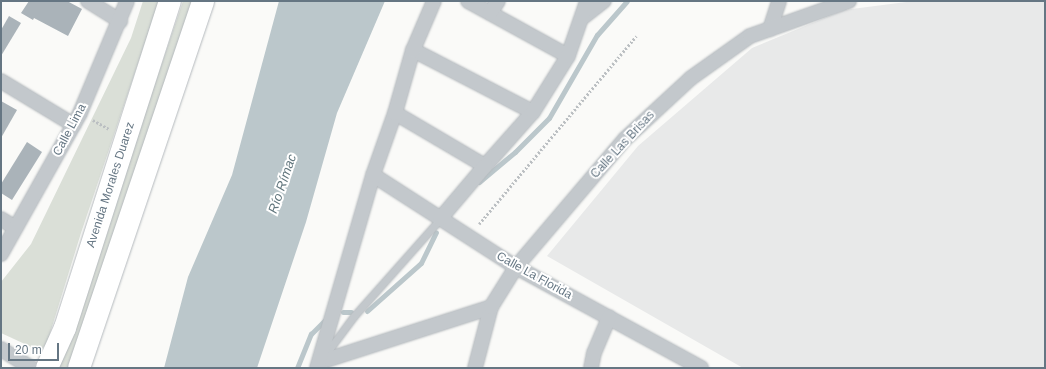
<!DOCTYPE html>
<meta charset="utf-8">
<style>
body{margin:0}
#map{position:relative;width:1046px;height:369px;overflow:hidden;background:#fafaf8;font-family:Helvetica,sans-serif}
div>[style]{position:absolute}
.built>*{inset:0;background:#e8e9e9}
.green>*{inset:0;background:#dadfd7}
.water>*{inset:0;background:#bbc7cb}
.stream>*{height:5px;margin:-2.5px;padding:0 2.5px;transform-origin:2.5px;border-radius:2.5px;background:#bbc7cb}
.building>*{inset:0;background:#aab3b9}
.path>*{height:2.5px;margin-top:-1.25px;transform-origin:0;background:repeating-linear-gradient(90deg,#bbbfc2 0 2px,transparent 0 4px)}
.roads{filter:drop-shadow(0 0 1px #b4b9bd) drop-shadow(0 0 1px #b4b9bd)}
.lane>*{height:7px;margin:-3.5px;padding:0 3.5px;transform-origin:3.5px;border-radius:3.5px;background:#c3c8cc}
.street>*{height:14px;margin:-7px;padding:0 7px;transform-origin:7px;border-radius:7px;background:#c3c8cc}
.highway>*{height:22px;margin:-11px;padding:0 11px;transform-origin:11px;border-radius:11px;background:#fff}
span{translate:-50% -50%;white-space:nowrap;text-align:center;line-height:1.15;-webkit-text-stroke:4px #fff;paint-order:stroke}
.street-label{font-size:12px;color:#657683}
.water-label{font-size:13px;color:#60757c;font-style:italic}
.frame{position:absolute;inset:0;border:2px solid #657683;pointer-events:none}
.scale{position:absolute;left:8px;top:343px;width:51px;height:18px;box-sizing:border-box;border:2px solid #657683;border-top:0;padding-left:5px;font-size:12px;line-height:14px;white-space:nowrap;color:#657683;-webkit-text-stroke:3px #fff;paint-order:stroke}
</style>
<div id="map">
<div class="built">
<div style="clip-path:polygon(914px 1px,1045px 1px,1045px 368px,743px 368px,547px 256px,638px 146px,752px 48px,844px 10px)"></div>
</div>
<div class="green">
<div style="clip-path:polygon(143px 1px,159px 1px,81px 233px,47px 343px,40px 351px,1px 333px,1px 282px,31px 244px,131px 38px)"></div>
<div style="clip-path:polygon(183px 1px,193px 1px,72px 368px,59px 368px)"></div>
</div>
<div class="water">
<div style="clip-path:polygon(279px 1px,385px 1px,337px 113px,306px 222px,257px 368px,164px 368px,188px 277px,232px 175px)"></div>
</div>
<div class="stream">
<div style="left:479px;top:182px;width:47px;rotate:-39.8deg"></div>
<div style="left:515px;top:152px;width:48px;rotate:-45deg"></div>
<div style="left:549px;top:118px;width:96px;rotate:-60deg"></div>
<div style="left:597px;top:35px;width:45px;rotate:-48.6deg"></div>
<div style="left:367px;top:311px;width:72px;rotate:-41.6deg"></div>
<div style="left:421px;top:263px;width:34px;rotate:-64deg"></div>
<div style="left:343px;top:312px;width:8px"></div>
<div style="left:297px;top:368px;width:37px;rotate:-68deg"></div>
<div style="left:311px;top:334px;width:23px;rotate:-45deg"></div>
</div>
<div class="building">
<div style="clip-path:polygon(29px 1px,67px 1px,82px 9px,68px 36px,34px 18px,33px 20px,21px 13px)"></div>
<div style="clip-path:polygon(9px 16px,21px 23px,1px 56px,1px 30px)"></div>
<div style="clip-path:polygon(1px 101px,17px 110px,1px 138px)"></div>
<div style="clip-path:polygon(27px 142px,42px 152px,12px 200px,1px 193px,1px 184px)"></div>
</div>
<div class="path">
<div style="left:93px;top:120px;width:18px;rotate:29deg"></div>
<div style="left:479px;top:224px;width:245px;rotate:-50.1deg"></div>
</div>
<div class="roads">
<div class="lane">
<div style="left:325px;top:355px;width:49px;rotate:-53.4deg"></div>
<div style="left:354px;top:316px;width:130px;rotate:-48.4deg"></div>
</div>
<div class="street">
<div style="left:88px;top:1px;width:38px;rotate:32deg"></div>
<div style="left:468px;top:1px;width:114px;rotate:28.8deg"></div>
<div style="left:490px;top:13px;width:14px;rotate:-56deg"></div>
<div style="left:582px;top:18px;width:28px;rotate:-38deg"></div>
<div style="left:770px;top:29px;width:29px;rotate:-72deg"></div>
<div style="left:413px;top:50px;width:135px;rotate:27.3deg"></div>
<div style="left:1px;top:81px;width:85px;rotate:31.1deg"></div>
<div style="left:395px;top:113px;width:104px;rotate:30.5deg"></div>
<div style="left:485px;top:166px;width:72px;rotate:-48.4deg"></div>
<div style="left:533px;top:112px;width:66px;rotate:-58deg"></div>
<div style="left:568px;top:56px;width:58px;rotate:-70.9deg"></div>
<div style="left:373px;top:175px;width:170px;rotate:32.8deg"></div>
<div style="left:516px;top:267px;width:211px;rotate:28.6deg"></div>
<div style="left:1px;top:219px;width:17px;rotate:31deg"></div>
<div style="left:440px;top:219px;width:70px;rotate:-49.7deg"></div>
<div style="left:1px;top:254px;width:162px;rotate:-60.7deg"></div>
<div style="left:80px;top:113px;width:121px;rotate:-67.2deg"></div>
<div style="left:1px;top:349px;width:36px;rotate:32deg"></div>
<div style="left:320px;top:362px;width:180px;rotate:-17.8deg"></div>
<div style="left:317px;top:368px;width:201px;rotate:-73.8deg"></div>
<div style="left:373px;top:175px;width:66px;rotate:-70.5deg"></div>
<div style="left:395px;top:113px;width:66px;rotate:-74.1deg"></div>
<div style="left:413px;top:50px;width:53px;rotate:-66.8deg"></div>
<div style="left:475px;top:368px;width:63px;rotate:-75.3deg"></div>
<div style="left:491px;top:307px;width:47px;rotate:-58deg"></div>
<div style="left:516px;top:267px;width:168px;rotate:-49.6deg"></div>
<div style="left:625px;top:139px;width:90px;rotate:-42.7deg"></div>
<div style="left:691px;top:78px;width:72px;rotate:-35.4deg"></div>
<div style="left:750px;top:36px;width:105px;rotate:-19.5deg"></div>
<div style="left:591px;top:368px;width:15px;rotate:-79deg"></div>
<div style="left:594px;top:353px;width:39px;rotate:-67deg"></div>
</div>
<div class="highway">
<div style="left:47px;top:368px;width:44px;rotate:-65.8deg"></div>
<div style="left:65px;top:328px;width:343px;rotate:-72.2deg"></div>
<div style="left:79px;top:368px;width:387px;rotate:-71.3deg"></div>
</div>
</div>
<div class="street-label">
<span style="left:70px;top:130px;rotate:-62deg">Calle Lima</span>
<span style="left:623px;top:145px;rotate:-47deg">Calle Las Brisas</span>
<span style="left:111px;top:185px;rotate:-72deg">Avenida Morales Duarez</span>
<span style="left:534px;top:276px;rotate:29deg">Calle La Florida</span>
</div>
<div class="water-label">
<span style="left:283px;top:184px;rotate:-71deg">Río Rímac</span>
</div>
<div class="frame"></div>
<div class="scale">20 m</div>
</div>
